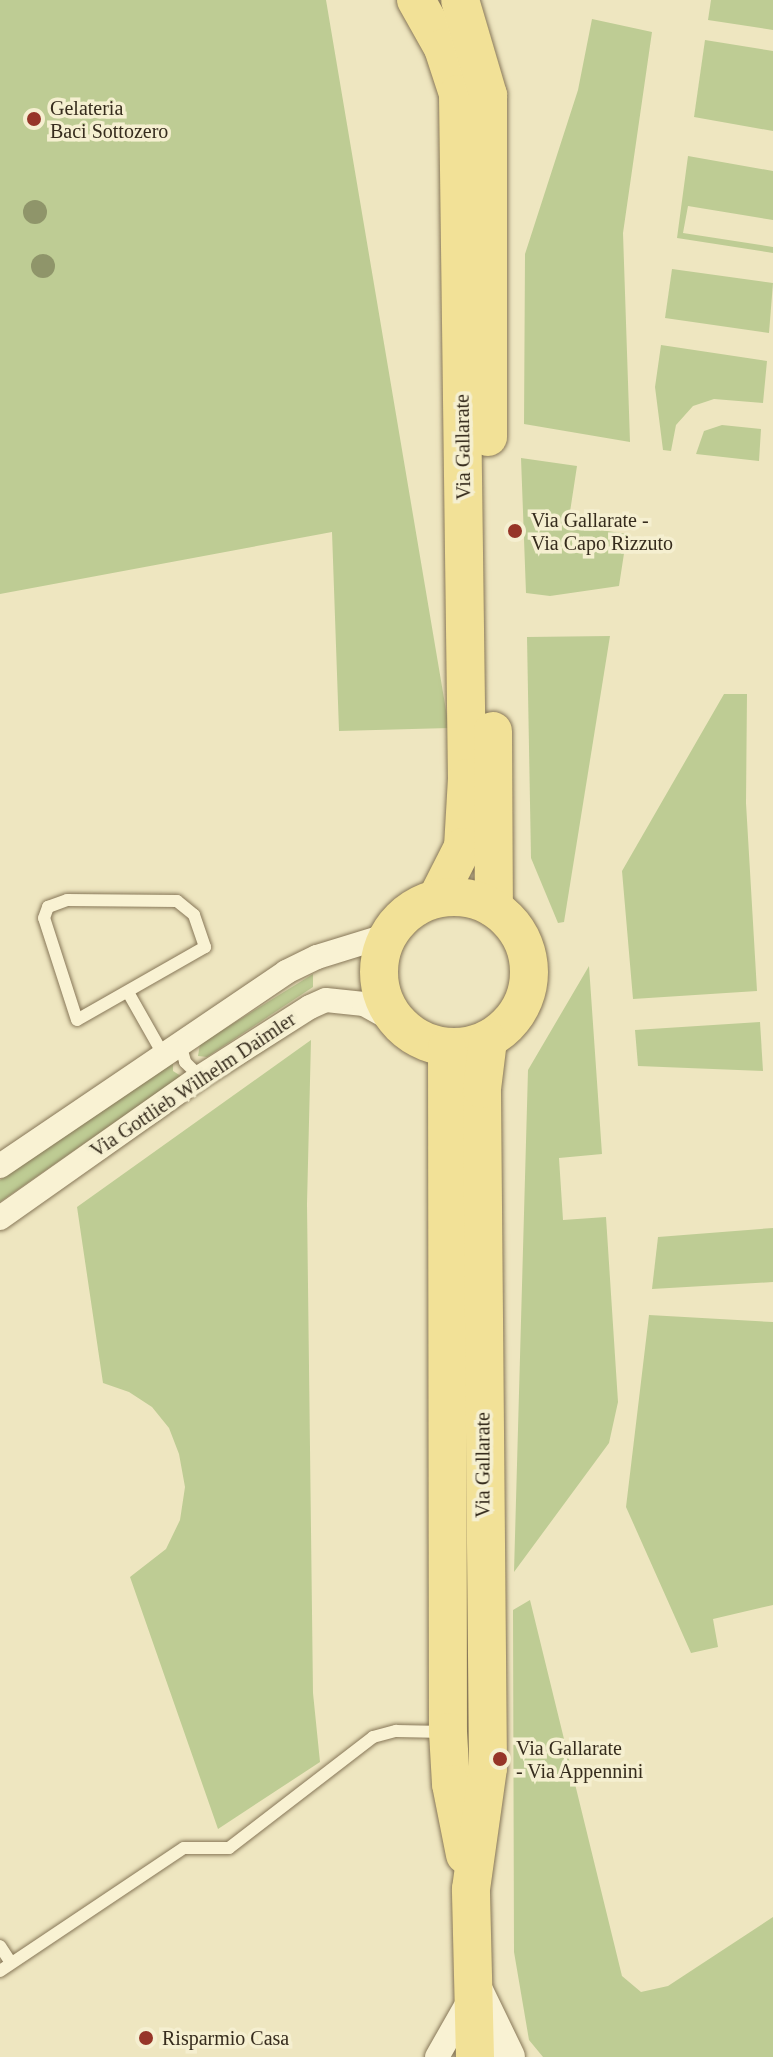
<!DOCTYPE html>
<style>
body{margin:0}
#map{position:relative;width:773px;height:2057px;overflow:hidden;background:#eee6c0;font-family:Georgia,serif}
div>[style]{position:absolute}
.green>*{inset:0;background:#becc94}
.roads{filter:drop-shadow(0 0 2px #877758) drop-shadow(0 0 2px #877758)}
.lane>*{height:12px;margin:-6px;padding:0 6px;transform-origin:6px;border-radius:6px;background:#f9f2d3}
.street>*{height:24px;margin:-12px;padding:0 12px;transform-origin:12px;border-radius:12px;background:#f9f2d3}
.secondary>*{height:34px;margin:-17px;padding:0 17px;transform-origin:17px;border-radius:17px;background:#f9f2d3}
.primary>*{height:38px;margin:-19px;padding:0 19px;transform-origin:19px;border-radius:19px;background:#f2e197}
.primary>.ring{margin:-19px;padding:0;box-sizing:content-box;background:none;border:38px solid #f2e197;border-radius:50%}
.trees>*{width:24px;height:24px;margin:-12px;border-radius:50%;background:#8f956a}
.dots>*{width:22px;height:22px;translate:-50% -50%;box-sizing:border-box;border:4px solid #f5efd0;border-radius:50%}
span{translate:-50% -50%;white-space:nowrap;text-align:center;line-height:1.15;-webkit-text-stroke:7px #f5efd0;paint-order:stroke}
.poi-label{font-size:20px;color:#362c1d}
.left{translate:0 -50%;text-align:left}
.street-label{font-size:20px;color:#362c1d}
</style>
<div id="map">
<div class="green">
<div style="clip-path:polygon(0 0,326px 0,449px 728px,339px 731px,332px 532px,0 594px)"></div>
<div style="clip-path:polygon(711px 0,773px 0,773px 30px,708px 20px)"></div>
<div style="clip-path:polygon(592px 19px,652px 32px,623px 233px,630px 442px,524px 424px,525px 254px,578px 90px)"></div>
<div style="clip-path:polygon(705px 40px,773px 51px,773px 131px,694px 117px)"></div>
<div style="clip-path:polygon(688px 156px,773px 171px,773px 220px,688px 206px,683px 233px,773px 247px,773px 253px,677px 238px)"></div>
<div style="clip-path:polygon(672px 269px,773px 283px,769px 333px,665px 318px)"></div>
<div style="clip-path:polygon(661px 345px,767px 361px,763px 403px,714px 399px,693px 406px,676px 425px,671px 451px,663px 450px,655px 387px)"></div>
<div style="clip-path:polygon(722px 425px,761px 429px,759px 461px,696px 454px,704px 431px)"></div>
<div style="clip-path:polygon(521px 458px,577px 466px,568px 525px,627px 534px,619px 586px,550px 596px,526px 593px)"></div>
<div style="clip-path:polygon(610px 636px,564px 922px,558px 923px,531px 858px,527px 637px)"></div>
<div style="clip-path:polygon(724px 694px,747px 694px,746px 803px,757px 991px,633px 999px,622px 871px)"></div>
<div style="clip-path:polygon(589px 966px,602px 1154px,559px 1158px,563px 1220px,606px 1217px,618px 1402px,609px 1443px,514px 1572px,528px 1070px)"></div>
<div style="clip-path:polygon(313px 974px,313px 987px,207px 1057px,198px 1056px,200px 1044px)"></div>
<div style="clip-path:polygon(760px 1022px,763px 1071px,638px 1066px,635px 1030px)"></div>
<div style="clip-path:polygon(311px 1040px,307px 1204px,313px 1693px,320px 1762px,218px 1829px,130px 1577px,166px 1549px,180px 1520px,185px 1487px,179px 1454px,169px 1428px,152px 1407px,129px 1392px,103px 1383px,77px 1207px)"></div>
<div style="clip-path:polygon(173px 1060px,173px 1071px,181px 1076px,0 1202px,0 1180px)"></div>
<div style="clip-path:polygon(773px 1228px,773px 1282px,652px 1289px,658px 1237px)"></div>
<div style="clip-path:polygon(649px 1315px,773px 1322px,773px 1605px,713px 1619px,718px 1647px,691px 1653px,626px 1507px)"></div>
<div style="clip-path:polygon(530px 1600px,622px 1976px,641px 1992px,668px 1986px,773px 1917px,773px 2057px,543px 2057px,529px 2040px,514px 1952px,513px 1610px)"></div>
</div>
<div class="roads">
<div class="lane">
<div style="left:67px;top:900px;width:110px;rotate:0.5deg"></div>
<div style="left:177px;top:901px;width:22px;rotate:39deg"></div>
<div style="left:194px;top:915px;width:34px;rotate:71deg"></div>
<div style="left:205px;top:947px;width:147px;rotate:150.3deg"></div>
<div style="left:77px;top:1020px;width:107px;rotate:-107.9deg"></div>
<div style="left:44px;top:918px;width:12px;rotate:-70deg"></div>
<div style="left:48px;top:907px;width:20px;rotate:-20deg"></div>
<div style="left:129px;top:994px;width:69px;rotate:60.5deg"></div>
<div style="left:180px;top:1044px;width:19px;rotate:74deg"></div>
<div style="left:185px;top:1062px;width:21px;rotate:45deg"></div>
<div style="left:0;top:1946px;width:20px;rotate:57deg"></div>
<div style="left:0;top:1971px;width:221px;rotate:-33.8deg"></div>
<div style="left:184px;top:1848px;width:45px"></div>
<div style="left:229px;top:1848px;width:182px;rotate:-37.6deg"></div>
<div style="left:373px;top:1737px;width:24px;rotate:-15deg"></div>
<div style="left:396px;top:1731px;width:49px;rotate:1.2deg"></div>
</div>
<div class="street">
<div style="left:0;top:1166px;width:346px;rotate:-34.1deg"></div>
<div style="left:286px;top:972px;width:34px;rotate:-26deg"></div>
<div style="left:317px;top:957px;width:74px;rotate:-17.2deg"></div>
<div style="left:0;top:1218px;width:245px;rotate:-35.2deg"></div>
<div style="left:200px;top:1077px;width:130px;rotate:-32.5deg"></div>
<div style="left:310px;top:1007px;width:17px;rotate:-24deg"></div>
<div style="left:326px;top:1000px;width:38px;rotate:6deg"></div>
<div style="left:364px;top:1004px;width:38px;rotate:29deg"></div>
<div style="left:437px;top:2057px;width:67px;rotate:-60.4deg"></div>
</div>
<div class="secondary">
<div style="left:477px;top:1993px;width:71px;rotate:64.2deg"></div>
</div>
<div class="primary">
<div style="left:416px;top:0;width:55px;rotate:60.6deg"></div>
<div style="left:443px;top:48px;width:48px;rotate:71.9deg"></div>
<div style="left:458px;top:94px;width:684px;rotate:89.25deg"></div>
<div style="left:467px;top:778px;width:69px;rotate:93.3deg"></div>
<div style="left:463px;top:847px;width:57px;rotate:117deg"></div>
<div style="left:460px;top:0;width:99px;rotate:73.6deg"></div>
<div style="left:488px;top:95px;width:342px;rotate:90deg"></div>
<div style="left:493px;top:731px;width:177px;rotate:89.7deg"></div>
<div class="ring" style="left:379px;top:897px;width:112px;height:112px"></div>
<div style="left:447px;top:1048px;width:684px;rotate:89.92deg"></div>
<div style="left:448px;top:1732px;width:52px;rotate:86.7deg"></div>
<div style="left:451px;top:1784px;width:72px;rotate:78.8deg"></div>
<div style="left:475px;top:2057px;width:168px;rotate:-91.4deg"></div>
<div style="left:471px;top:1889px;width:122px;rotate:-82deg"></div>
<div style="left:488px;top:1768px;width:679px;rotate:-90.51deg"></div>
<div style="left:482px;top:1089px;width:49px;rotate:-83deg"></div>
</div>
</div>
<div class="trees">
<div style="left:35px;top:212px"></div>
<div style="left:43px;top:266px"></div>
</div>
<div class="dots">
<div style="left:34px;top:119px;background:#963528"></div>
<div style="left:515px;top:531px;background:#963528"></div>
<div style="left:500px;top:1759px;background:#963528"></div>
<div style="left:146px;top:2038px;background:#963528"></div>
</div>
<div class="poi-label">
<span class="left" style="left:50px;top:120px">Gelateria<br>Baci Sottozero</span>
<span class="left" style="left:531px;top:532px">Via Gallarate -<br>Via Capo Rizzuto</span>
<span class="left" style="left:516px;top:1760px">Via Gallarate<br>- Via Appennini</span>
<span class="left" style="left:162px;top:2038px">Risparmio Casa</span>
</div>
<div class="street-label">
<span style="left:463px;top:447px;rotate:-91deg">Via Gallarate</span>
<span style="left:193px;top:1085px;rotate:-34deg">Via Gottlieb Wilhelm Daimler</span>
<span style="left:483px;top:1465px;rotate:-90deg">Via Gallarate</span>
</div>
</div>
